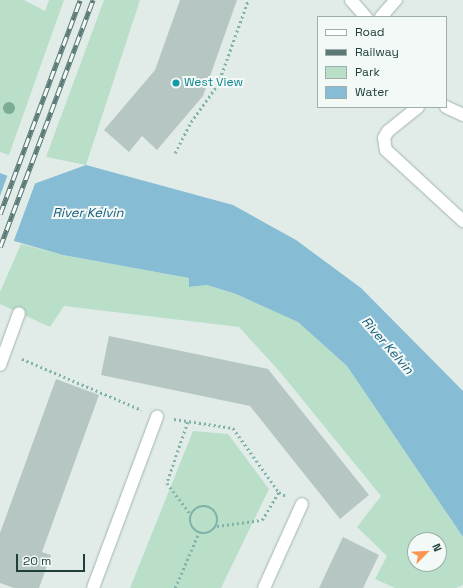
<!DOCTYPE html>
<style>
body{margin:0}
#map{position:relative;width:463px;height:588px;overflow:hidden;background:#e1ece9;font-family:"Space Grotesk",sans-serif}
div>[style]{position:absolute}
.green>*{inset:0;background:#b9dfc9}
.water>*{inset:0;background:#86bcd4}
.pier>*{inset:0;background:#e1ece9}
.building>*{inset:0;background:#b6c7c3}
.path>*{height:2.5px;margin-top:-1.25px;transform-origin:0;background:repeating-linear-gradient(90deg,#80b2aa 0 2px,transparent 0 5px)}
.path>.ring{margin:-1.25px;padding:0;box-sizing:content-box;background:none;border:2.5px solid #80b2aa;border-radius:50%}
.roads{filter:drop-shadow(0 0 1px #a3b4b1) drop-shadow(0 0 1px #a3b4b1)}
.lane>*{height:12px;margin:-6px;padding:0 6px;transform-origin:6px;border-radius:6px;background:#fff}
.street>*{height:12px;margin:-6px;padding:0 6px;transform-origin:6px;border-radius:6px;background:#fff}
.rail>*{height:4.5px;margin-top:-2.25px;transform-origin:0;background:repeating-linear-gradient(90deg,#f2f9f6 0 9px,#5b7a76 0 18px);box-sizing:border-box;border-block:1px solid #5b7a76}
.trees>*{width:12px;height:12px;margin:-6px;border-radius:50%;background:#7bac96}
.dots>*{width:11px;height:11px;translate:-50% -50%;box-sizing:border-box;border:2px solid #f2f9f6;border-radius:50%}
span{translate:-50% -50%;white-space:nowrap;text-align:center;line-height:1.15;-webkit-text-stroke:4px #f2f9f6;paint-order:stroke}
.culture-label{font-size:12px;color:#0d838f}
.left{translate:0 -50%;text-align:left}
.water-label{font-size:13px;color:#175c7d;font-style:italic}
.legend{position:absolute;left:317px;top:16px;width:130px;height:92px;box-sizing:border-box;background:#f2f9f6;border:1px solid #9eaeab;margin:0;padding:5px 7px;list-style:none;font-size:12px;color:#203e3b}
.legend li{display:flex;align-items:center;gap:8px;height:20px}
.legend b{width:20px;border:1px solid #9eaeab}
.north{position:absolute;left:407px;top:532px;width:40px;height:40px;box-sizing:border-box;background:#f2f9f6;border:1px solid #9eaeab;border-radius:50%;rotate:66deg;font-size:11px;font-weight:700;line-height:16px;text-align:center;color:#203e3b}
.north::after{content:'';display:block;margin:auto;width:14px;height:18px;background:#f99652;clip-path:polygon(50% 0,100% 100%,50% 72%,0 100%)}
.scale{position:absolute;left:16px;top:554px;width:69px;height:18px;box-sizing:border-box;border:2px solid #203e3b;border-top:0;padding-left:5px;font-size:12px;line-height:14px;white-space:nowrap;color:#203e3b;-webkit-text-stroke:3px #f2f9f6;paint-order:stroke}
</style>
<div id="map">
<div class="green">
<div style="clip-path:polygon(0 0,24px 0,45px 11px,49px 0,64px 0,9px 155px,0 152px)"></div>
<div style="clip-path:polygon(104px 0,140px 0,86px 165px,46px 157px)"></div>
<div style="clip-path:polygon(evenodd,21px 244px,63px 255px,189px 278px,189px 287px,207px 285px,236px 294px,298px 322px,347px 366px,463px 537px,463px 585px,456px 588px,395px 588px,375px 579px,387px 556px,357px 527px,381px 496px,280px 372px,239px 327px,64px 306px,50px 327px,0 304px,0 292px,21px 244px,415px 540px,439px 540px,439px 564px,415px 564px,415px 540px)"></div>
<div style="clip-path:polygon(193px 431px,228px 434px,269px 489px,221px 588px,130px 588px)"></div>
</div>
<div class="water">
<div style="clip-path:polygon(86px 165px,233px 205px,296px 240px,361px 288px,463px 391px,463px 537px,347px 366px,298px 322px,236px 294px,207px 285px,189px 287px,189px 278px,63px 255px,0 237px,0 173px,31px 185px)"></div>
</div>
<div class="pier">
<div style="clip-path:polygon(8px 174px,31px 183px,36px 181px,13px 243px,0 239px,0 196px)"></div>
</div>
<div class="building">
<div style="clip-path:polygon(180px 0,237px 0,203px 96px,157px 150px,142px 136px,129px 152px,104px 130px,155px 70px)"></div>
<div style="clip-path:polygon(109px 336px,268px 369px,369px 495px,340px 519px,250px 406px,101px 375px)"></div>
<div style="clip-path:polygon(56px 379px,99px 395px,42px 552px,51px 555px,39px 588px,14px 588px,0 583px,0 533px)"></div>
<div style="clip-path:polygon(343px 537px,379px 555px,363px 588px,319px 588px)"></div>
</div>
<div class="path">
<div style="left:175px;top:153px;width:35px;rotate:-63deg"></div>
<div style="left:191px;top:122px;width:47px;rotate:-54.6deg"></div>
<div style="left:218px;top:84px;width:89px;rotate:-70.3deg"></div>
<div style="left:22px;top:359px;width:130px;rotate:23deg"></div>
<div style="left:174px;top:419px;width:60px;rotate:8.7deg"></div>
<div style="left:233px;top:428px;width:79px;rotate:54.3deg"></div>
<div style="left:279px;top:492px;width:8px;rotate:30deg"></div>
<div style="left:188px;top:422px;width:65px;rotate:109deg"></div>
<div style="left:167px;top:483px;width:39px;rotate:53deg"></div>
<div class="ring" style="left:190px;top:506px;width:25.5px;height:25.5px"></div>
<div style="left:217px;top:526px;width:45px;rotate:-7.6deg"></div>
<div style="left:262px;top:520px;width:33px;rotate:-59deg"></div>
<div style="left:175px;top:588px;width:61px;rotate:-66.8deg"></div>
</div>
<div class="roads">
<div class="lane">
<div style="left:381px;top:17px;width:23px;rotate:-49deg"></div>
<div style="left:418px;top:107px;width:38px;rotate:141deg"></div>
<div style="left:388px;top:131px;width:8px;rotate:120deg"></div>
<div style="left:384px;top:138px;width:12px;rotate:81deg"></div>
<div style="left:386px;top:150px;width:105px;rotate:42.7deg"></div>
<div style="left:0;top:365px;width:55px;rotate:-69.9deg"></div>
<div style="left:93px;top:588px;width:183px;rotate:-69.5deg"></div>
<div style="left:264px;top:588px;width:92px;rotate:-65.7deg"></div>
</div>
<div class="street">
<div style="left:351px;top:0;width:23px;rotate:49deg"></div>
<div style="left:446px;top:107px;width:19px;rotate:25deg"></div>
</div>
</div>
<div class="rail">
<div style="left:0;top:214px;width:228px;rotate:-69.5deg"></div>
<div style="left:0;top:247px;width:264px;rotate:-69.4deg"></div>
</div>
<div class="trees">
<div style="left:9px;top:108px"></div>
</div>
<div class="dots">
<div style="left:176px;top:83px;background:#0f9aa8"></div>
</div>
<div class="culture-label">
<span class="left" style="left:184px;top:83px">West View</span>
</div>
<div class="water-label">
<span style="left:88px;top:213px">River Kelvin</span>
<span style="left:387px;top:346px;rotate:49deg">River Kelvin</span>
</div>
<ul class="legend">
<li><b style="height:5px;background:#fff"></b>Road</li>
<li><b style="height:5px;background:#5b7a76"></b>Railway</li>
<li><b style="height:11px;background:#b9dfc9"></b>Park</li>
<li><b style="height:11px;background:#86bcd4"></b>Water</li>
</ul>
<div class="north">N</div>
<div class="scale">20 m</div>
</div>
